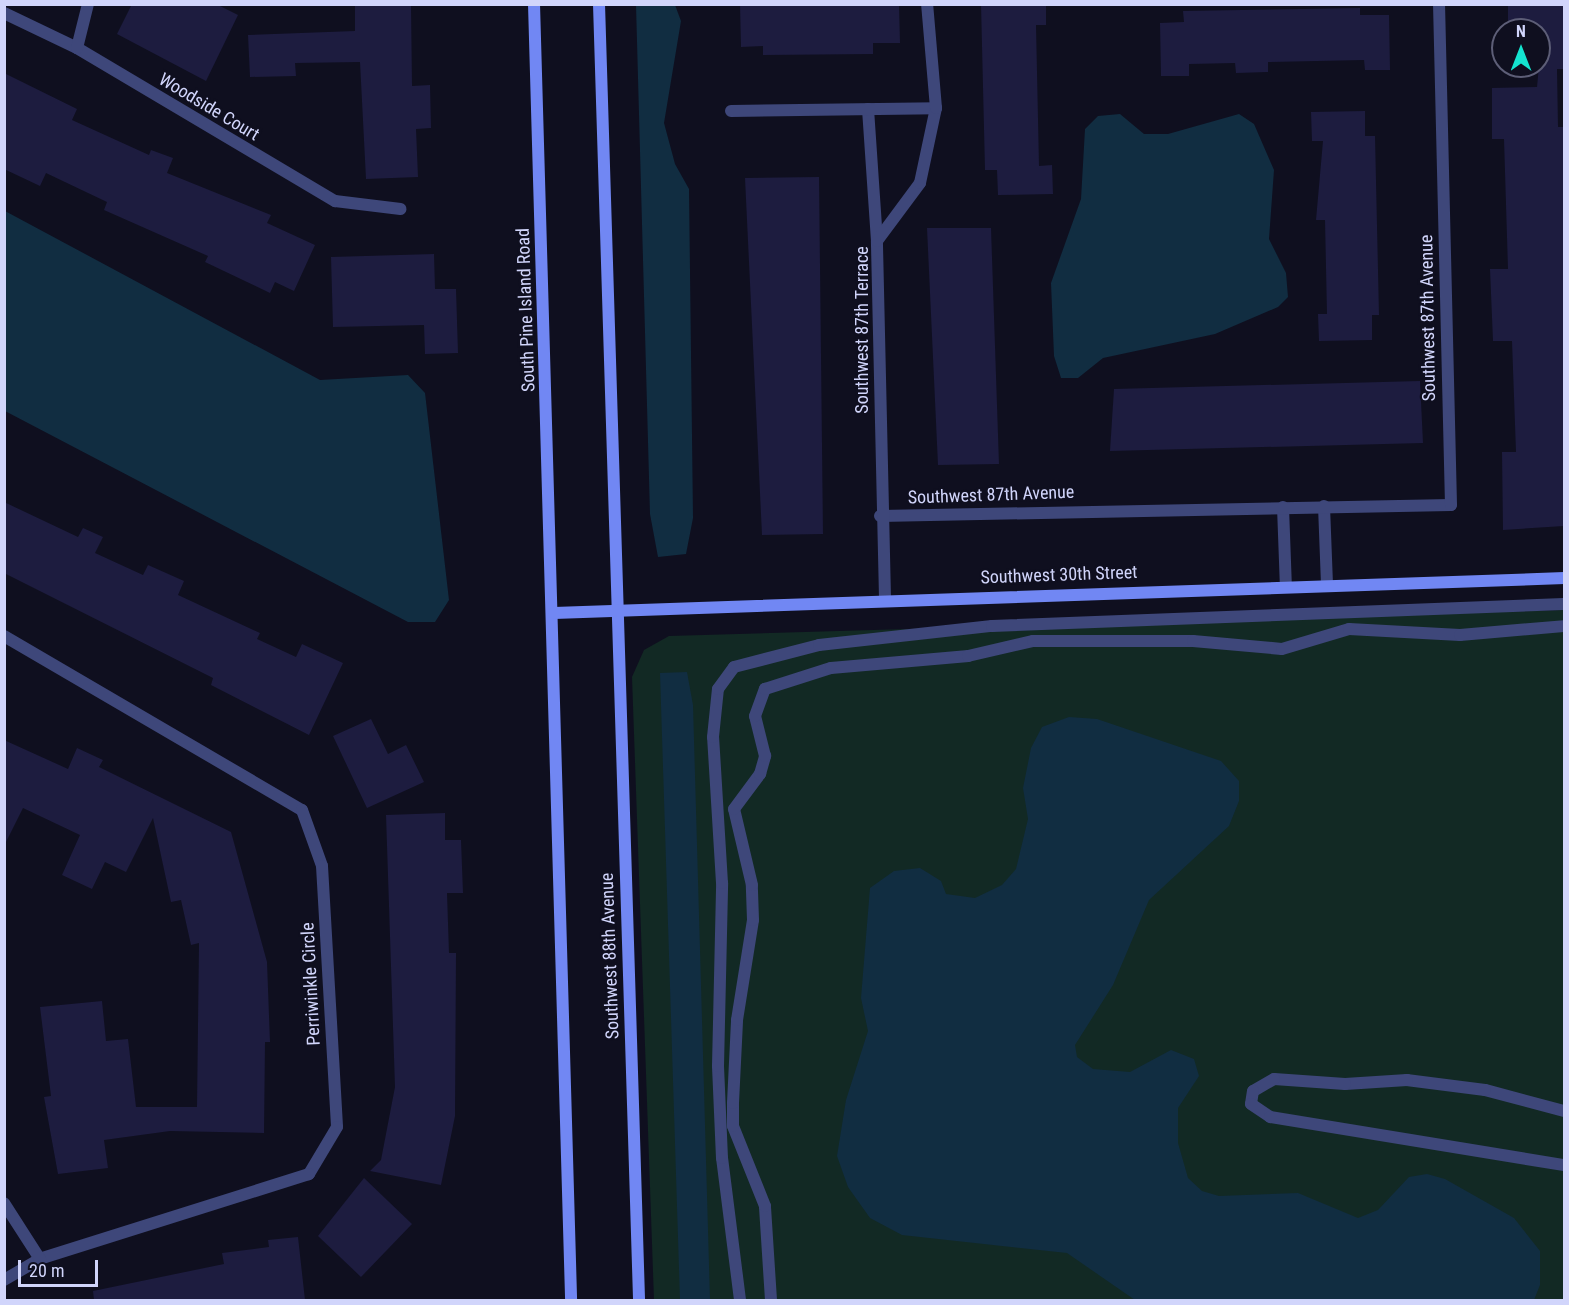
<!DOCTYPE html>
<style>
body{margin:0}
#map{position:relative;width:1569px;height:1305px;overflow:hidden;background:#0f0f1f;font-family:"Roboto Condensed",sans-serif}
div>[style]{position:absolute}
.green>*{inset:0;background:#122924}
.water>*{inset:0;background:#112d41}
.building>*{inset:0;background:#1d1c3f}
.lane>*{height:12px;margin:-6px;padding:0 6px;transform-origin:6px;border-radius:6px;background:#3e477a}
.street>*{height:12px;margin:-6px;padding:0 6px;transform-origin:6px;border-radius:6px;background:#3e477a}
.secondary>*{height:12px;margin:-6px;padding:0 6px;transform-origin:6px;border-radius:6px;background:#7187f3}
span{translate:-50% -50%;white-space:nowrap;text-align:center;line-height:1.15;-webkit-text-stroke:4.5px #0f0f1f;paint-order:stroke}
.street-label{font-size:18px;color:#d1d5fb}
.frame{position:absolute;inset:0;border:6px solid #d1d5fb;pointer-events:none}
.north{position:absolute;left:1491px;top:18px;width:60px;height:60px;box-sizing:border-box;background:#0f0f1f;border:2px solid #5d5e77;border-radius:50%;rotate:0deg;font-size:16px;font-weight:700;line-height:24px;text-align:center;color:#d1d5fb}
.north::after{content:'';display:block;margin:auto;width:21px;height:27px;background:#14e4d0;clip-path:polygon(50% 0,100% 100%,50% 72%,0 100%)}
.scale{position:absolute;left:18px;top:1260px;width:80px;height:27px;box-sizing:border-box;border:3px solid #d1d5fb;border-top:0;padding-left:8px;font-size:18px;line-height:21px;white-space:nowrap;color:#d1d5fb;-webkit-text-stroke:4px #0f0f1f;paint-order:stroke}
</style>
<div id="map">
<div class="green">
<div style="clip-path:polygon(1564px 610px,1564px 1300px,654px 1300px,632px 677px,644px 650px,669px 636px)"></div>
</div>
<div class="water">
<div style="clip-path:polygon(636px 5px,675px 5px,681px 21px,664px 123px,675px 164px,689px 189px,693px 518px,686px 554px,658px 557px,650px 514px)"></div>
<div style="clip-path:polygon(1120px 114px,1144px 134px,1168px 134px,1239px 114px,1254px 124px,1274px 170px,1269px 239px,1286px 273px,1288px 297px,1278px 307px,1215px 334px,1103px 358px,1078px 378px,1061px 378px,1054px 356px,1051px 283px,1081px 199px,1085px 129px,1098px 116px)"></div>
<div style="clip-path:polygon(5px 211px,320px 380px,408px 375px,425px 393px,449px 600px,435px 622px,408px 622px,5px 411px)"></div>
<div style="clip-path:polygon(687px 672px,693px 705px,710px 1300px,680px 1300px,660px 673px)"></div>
<div style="clip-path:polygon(1069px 717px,1097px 719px,1221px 761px,1239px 781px,1239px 801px,1229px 826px,1149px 900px,1113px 985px,1075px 1045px,1077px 1057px,1093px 1069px,1130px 1072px,1171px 1050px,1194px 1059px,1199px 1076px,1178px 1108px,1178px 1143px,1188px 1178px,1202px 1191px,1219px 1196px,1298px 1193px,1358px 1218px,1378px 1210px,1409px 1177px,1427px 1174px,1445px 1179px,1514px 1218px,1540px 1251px,1540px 1285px,1534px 1300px,1135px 1300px,1067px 1253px,902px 1235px,870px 1218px,848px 1187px,837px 1156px,846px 1100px,868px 1031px,861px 998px,870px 888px,894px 871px,920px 868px,941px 881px,946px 894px,975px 898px,1002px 885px,1016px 869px,1028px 819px,1023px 788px,1031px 748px,1042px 727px)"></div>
</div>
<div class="building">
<div style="clip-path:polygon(132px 4px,216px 4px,238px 15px,206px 81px,117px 34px)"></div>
<div style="clip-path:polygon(355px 4px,411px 4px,412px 86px,430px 85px,431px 128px,416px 129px,418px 177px,366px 179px,360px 62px,295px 63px,296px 76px,250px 77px,248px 35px,355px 31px)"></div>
<div style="clip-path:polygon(740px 4px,899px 4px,900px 43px,873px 43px,873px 54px,763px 55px,763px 46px,741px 47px)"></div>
<div style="clip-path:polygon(981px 4px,1046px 4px,1046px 25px,1036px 25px,1039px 166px,1052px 165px,1053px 194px,998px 195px,997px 170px,985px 170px)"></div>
<div style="clip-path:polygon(1508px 4px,1564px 4px,1564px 69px,1557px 69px,1558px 127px,1564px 127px,1564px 526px,1503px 530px,1502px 452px,1516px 452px,1512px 341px,1493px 341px,1490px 269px,1508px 269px,1504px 139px,1492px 139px,1492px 88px,1537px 87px,1539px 66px,1539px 30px,1508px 30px)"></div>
<div style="clip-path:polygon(1360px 8px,1360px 15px,1389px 15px,1390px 70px,1365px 70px,1364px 60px,1268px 62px,1268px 72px,1236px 73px,1235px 63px,1189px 64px,1189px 76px,1161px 76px,1160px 23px,1184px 22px,1183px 11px)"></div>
<div style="clip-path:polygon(4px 73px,77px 109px,72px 120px,149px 155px,151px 150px,173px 158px,167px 173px,271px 215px,267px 223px,315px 245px,294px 291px,275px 282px,270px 293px,205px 262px,208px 256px,104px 210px,107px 202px,46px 173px,40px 186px,4px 169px)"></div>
<div style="clip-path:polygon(1365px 111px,1365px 136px,1375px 136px,1379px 315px,1372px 315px,1372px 340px,1319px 341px,1318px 314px,1327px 314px,1325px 220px,1316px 220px,1323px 141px,1312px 141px,1311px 112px)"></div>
<div style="clip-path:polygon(819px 177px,823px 534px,762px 535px,745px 178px)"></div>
<div style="clip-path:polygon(927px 228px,991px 228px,999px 464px,938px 465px)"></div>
<div style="clip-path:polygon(434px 254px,435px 289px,456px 289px,458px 353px,425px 354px,424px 325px,333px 327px,331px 257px)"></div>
<div style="clip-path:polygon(1420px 381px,1423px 443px,1110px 451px,1114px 389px)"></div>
<div style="clip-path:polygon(4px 502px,78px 537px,83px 528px,103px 537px,95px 553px,143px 575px,148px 565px,184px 581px,178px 595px,260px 633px,257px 639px,296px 657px,302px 644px,343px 663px,309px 735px,211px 685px,213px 678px,4px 573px)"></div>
<div style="clip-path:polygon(371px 719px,388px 754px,406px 745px,424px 782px,367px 808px,333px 736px)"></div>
<div style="clip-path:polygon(4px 740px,68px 769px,77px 748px,103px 760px,99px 767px,231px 832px,267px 962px,270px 1042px,265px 1042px,264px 1133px,170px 1131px,104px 1140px,108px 1168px,58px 1174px,44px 1097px,51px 1096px,40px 1007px,102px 1001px,106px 1041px,128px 1039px,136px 1107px,197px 1107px,199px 943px,191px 945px,181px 900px,171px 902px,153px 818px,126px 872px,105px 862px,92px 889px,62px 875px,80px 835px,23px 808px,4px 846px)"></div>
<div style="clip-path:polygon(445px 813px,445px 840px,461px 840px,463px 893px,447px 893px,449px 953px,456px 953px,455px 1116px,441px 1185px,370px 1171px,381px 1160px,395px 1087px,386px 815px)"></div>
<div style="clip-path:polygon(364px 1178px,412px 1224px,361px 1277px,318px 1236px)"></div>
<div style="clip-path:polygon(298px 1237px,305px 1300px,94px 1300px,93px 1291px,224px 1264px,222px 1253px,269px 1247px,268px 1240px)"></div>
</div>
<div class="lane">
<div style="left:868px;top:109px;width:132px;rotate:86.1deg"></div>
<div style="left:1564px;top:1111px;width:82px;rotate:-165.1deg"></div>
<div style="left:1485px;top:1090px;width:79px;rotate:-172.7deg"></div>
<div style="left:1407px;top:1080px;width:62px;rotate:176.3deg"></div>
<div style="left:1345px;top:1084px;width:71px;rotate:-176deg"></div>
<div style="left:1274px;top:1079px;width:24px;rotate:150deg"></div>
<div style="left:1253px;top:1091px;width:13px;rotate:99deg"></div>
<div style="left:1251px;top:1104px;width:23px;rotate:34deg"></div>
<div style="left:1270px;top:1117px;width:298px;rotate:9.3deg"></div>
<div style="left:740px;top:1300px;width:143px;rotate:-97.2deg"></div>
<div style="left:722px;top:1158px;width:92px;rotate:-92.5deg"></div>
<div style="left:718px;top:1066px;width:183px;rotate:-88.7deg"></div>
<div style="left:722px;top:883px;width:146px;rotate:-93.5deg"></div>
<div style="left:713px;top:737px;width:48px;rotate:-84.1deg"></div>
<div style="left:718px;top:689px;width:27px;rotate:-54deg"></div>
<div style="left:734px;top:667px;width:88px;rotate:-14.5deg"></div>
<div style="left:819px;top:645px;width:174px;rotate:-6.3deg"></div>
<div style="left:992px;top:626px;width:572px;rotate:-2.2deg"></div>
<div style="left:771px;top:1300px;width:94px;rotate:-93.7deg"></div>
<div style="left:765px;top:1206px;width:86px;rotate:-111.8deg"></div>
<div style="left:733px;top:1126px;width:23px;rotate:-90deg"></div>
<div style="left:733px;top:1103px;width:83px;rotate:-87.2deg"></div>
<div style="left:737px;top:1020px;width:101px;rotate:-80.9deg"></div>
<div style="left:753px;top:920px;width:35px;rotate:-92deg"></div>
<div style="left:752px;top:885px;width:78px;rotate:-103.3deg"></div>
<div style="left:734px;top:809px;width:44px;rotate:-53.4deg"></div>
<div style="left:760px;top:774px;width:19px;rotate:-74deg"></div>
<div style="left:765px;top:756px;width:41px;rotate:-104deg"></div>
<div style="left:755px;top:716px;width:29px;rotate:-70deg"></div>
<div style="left:765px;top:689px;width:69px;rotate:-17.7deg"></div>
<div style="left:831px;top:668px;width:138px;rotate:-5deg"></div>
<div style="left:968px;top:656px;width:67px;rotate:-13deg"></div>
<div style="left:1033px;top:641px;width:160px"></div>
<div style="left:1193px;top:641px;width:89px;rotate:5.1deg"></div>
<div style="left:1282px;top:649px;width:70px;rotate:-16.6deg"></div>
<div style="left:1349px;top:629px;width:111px;rotate:3.1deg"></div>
<div style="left:1460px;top:635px;width:104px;rotate:-4.9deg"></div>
</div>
<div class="street">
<div style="left:4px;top:13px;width:81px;rotate:25.6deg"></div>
<div style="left:77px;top:48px;width:300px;rotate:30.7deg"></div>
<div style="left:335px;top:201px;width:66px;rotate:6.9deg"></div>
<div style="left:77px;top:48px;width:45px;rotate:-76deg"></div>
<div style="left:731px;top:111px;width:205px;rotate:-0.8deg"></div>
<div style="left:1324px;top:506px;width:79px;rotate:87.8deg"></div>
<div style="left:1283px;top:507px;width:80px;rotate:87.9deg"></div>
<div style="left:880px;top:516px;width:571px;rotate:-1.1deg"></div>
<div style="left:1451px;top:505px;width:501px;rotate:-91.37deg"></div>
<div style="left:885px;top:598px;width:357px;rotate:-91.3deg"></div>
<div style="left:877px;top:241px;width:72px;rotate:-53.4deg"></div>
<div style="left:920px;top:183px;width:77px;rotate:-78deg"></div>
<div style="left:936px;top:108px;width:104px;rotate:-94.9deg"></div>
<div style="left:4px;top:636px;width:345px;rotate:30.3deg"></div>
<div style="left:302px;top:810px;width:59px;rotate:70.3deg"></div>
<div style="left:322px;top:866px;width:261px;rotate:86.7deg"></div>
<div style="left:337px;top:1127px;width:55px;rotate:120.8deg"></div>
<div style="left:309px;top:1174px;width:282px;rotate:162.5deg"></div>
<div style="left:40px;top:1259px;width:42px;rotate:149.7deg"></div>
<div style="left:4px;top:1203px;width:67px;rotate:57.3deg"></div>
</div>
<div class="secondary">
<div style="left:534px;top:4px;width:1297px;rotate:88.36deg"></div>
<div style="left:599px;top:4px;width:1297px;rotate:88.23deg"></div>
<div style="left:554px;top:613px;width:1011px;rotate:-1.98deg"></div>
</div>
<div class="street-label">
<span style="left:209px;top:107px;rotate:31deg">Woodside Court</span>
<span style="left:526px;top:310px;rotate:-92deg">South Pine Island Road</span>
<span style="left:1428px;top:318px;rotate:-91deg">Southwest 87th Avenue</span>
<span style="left:862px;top:330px;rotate:-90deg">Southwest 87th Terrace</span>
<span style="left:991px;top:495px;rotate:-2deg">Southwest 87th Avenue</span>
<span style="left:1059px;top:575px;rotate:-2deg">Southwest 30th Street</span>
<span style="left:610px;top:956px;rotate:-92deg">Southwest 88th Avenue</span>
<span style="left:311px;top:984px;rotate:-93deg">Perriwinkle Circle</span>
</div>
<div class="frame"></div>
<div class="north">N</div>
<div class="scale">20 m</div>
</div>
